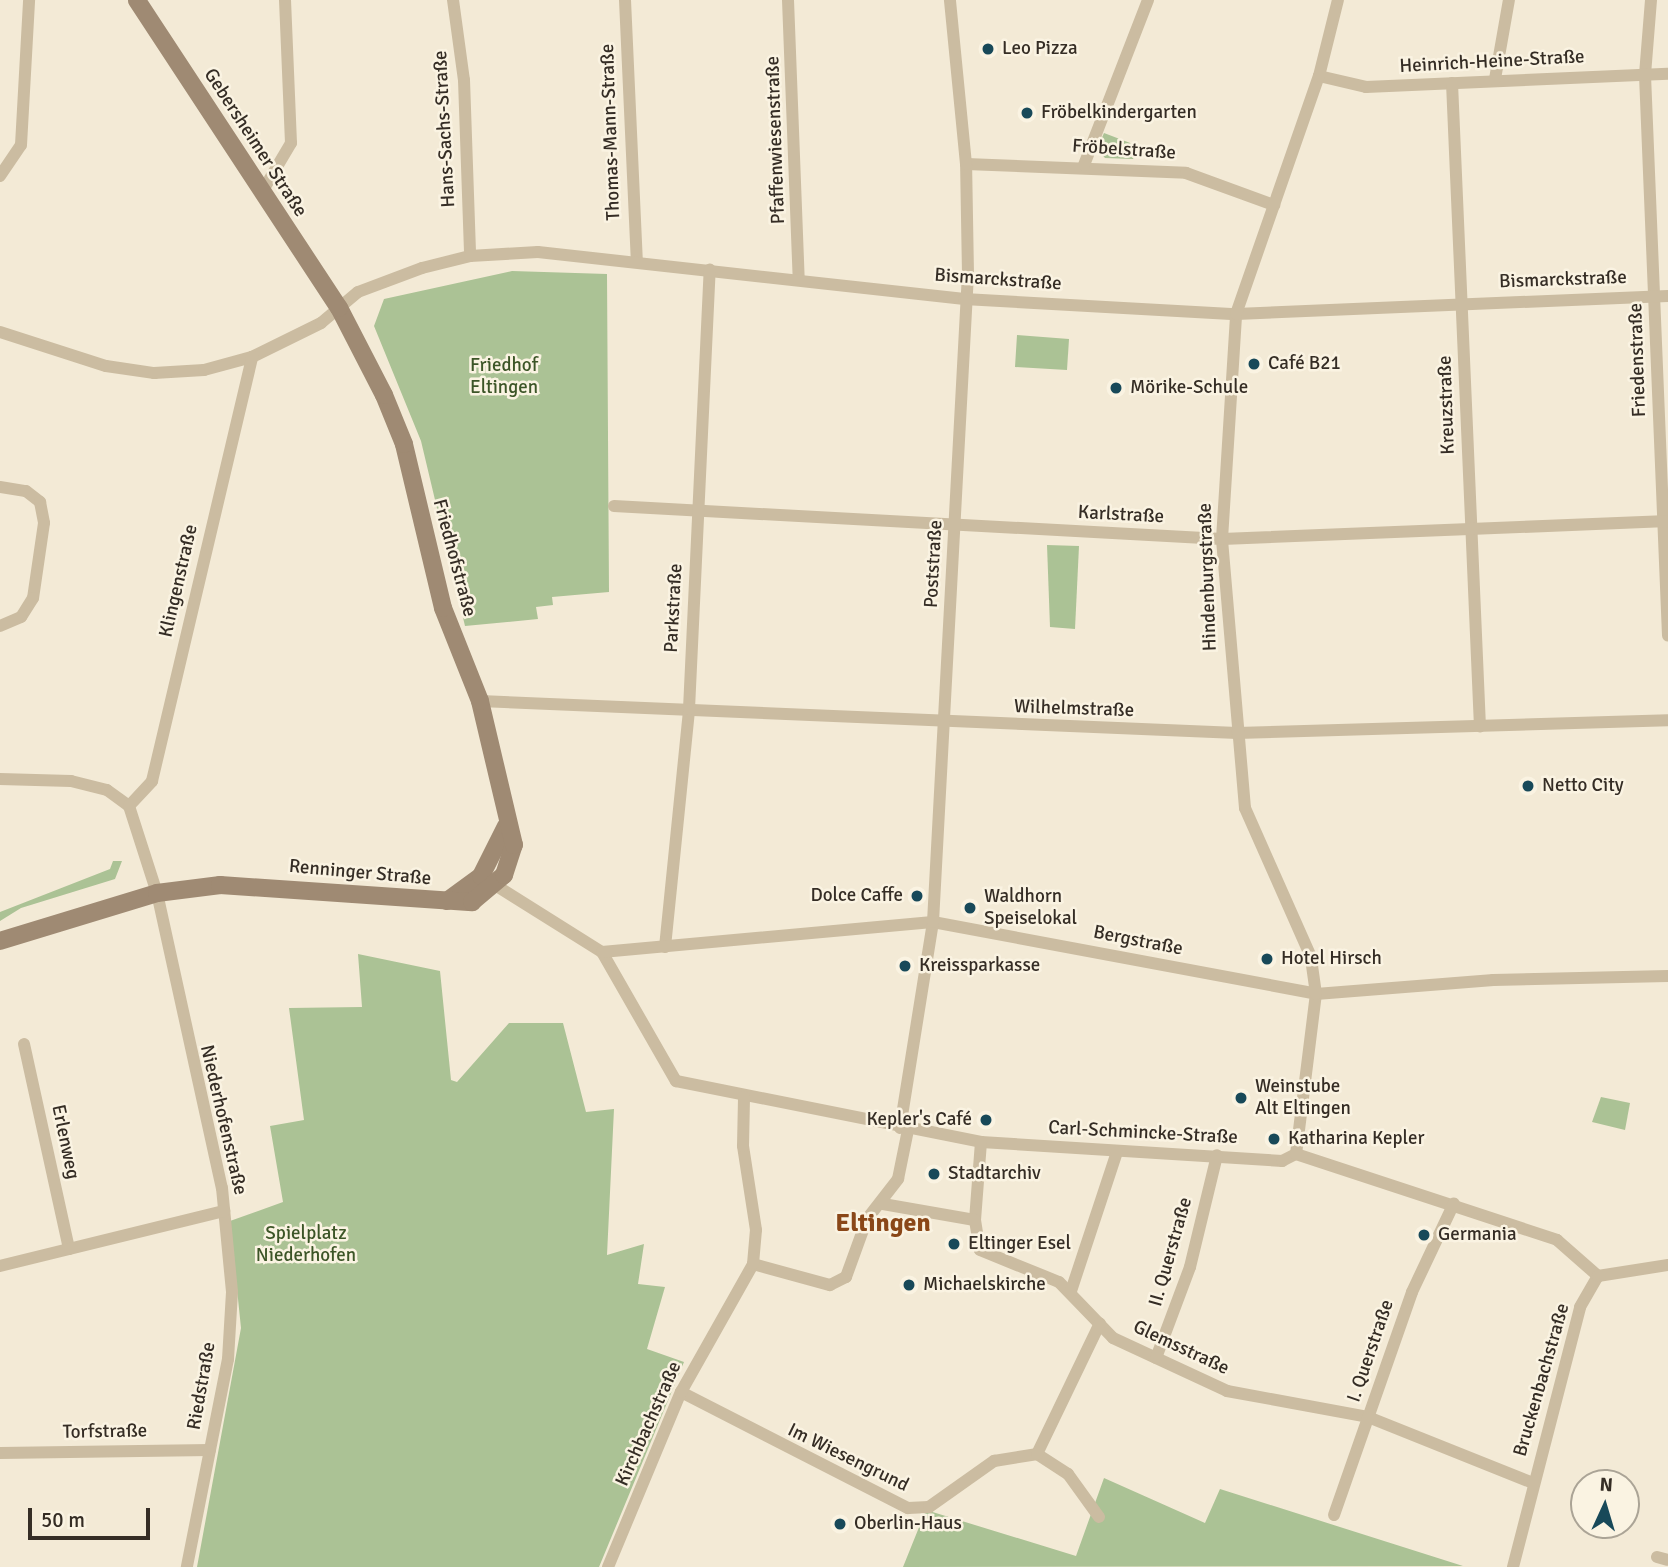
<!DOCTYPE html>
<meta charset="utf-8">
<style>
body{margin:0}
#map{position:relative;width:1668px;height:1567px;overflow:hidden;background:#f3ead6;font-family:Signika,sans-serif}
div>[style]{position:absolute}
.green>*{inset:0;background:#abc295}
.street>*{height:12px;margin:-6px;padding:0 6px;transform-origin:6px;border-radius:6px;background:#cbbca1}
.secondary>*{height:18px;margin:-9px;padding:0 9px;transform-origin:9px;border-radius:9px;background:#9f8a73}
.dots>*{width:19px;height:19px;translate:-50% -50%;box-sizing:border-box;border:4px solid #faf3e2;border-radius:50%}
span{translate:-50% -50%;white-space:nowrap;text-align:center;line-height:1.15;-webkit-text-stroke:5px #faf3e2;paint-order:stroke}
.poi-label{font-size:19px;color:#352d25}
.left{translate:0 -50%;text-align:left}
.right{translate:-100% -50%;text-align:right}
.street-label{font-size:19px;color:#352d25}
.park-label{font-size:19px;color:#3c5527}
.district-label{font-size:26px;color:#8a4718;font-weight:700}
.north{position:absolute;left:1570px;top:1469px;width:70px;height:70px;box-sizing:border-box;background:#faf3e2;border:2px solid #aba496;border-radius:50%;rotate:4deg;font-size:19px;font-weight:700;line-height:28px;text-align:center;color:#352d25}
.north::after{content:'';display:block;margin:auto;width:24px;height:32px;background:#184959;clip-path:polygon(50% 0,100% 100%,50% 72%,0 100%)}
.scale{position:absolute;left:28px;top:1508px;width:122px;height:32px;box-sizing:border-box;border:4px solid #352d25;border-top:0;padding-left:9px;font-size:21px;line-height:24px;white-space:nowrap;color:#352d25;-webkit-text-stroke:5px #faf3e2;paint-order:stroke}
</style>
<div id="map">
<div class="green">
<div style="clip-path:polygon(1104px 133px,1138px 146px,1133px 159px,1105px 158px,1097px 149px)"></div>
<div style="clip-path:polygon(512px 271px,607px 274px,609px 592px,552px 597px,553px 605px,536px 607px,538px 619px,465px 626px,421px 441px,374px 326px,384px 299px)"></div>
<div style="clip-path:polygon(1017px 335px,1069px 339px,1067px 370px,1015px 367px)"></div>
<div style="clip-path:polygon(1047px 545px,1079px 546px,1075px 629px,1050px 627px)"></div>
<div style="clip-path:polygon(113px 861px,122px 861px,115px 879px,21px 908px,0 921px,0 912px,110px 869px)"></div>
<div style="clip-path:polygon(358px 954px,440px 971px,451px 1080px,457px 1082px,509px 1023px,563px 1023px,586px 1112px,614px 1109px,607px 1255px,644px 1244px,638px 1284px,665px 1287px,647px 1349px,684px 1362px,599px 1567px,197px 1567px,241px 1328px,230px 1221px,283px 1202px,270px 1126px,304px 1120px,289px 1008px,362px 1007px)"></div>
<div style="clip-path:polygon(1601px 1097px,1630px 1103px,1625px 1130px,1592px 1122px)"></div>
<div style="clip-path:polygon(1104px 1478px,1205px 1523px,1220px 1489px,1463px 1566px,903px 1567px,926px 1510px,1076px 1556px)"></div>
</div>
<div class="street">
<div style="left:453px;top:0;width:81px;rotate:82.2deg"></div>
<div style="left:464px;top:80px;width:176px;rotate:88deg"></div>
<div style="left:625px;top:0;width:262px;rotate:87.4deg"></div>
<div style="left:788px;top:0;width:280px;rotate:87.8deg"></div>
<div style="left:1651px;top:0;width:75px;rotate:94.6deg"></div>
<div style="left:1645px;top:75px;width:561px;rotate:87.65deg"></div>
<div style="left:1319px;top:76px;width:48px;rotate:13.2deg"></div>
<div style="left:1366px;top:87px;width:302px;rotate:-2.5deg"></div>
<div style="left:1495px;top:79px;width:80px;rotate:-80deg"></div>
<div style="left:1452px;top:83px;width:644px;rotate:87.51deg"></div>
<div style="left:966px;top:164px;width:220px;rotate:2.3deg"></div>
<div style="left:1186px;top:173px;width:94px;rotate:20deg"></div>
<div style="left:1084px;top:165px;width:177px;rotate:-68.8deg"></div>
<div style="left:0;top:176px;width:37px;rotate:-56deg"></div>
<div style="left:21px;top:145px;width:145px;rotate:-86.8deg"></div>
<div style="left:262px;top:192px;width:57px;rotate:-59.4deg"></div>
<div style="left:291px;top:143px;width:143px;rotate:-92.4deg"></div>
<div style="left:0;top:332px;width:111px;rotate:17.8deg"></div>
<div style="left:106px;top:366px;width:49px;rotate:8.3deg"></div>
<div style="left:154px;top:373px;width:50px;rotate:-3.4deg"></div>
<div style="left:204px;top:370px;width:50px;rotate:-15.2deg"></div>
<div style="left:252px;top:357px;width:77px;rotate:-26.2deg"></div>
<div style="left:321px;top:323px;width:48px;rotate:-40deg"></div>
<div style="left:358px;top:292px;width:68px;rotate:-20.6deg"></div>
<div style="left:422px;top:268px;width:49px;rotate:-14deg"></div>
<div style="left:470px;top:256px;width:68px;rotate:-3.4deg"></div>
<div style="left:538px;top:252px;width:429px;rotate:6.3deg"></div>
<div style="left:964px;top:299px;width:272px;rotate:3.2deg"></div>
<div style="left:1236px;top:314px;width:432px;rotate:-2.4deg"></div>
<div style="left:0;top:487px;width:26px;rotate:9deg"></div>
<div style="left:26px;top:491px;width:18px;rotate:38deg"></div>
<div style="left:40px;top:502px;width:21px;rotate:79deg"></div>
<div style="left:44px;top:523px;width:76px;rotate:98.3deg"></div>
<div style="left:33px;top:598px;width:22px;rotate:122deg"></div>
<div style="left:21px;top:617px;width:23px;rotate:157deg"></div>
<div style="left:614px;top:506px;width:609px;rotate:3.11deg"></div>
<div style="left:1222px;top:539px;width:446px;rotate:-2.3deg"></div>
<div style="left:480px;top:701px;width:758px;rotate:2.42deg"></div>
<div style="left:1237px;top:733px;width:431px;rotate:-1.7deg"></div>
<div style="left:0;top:779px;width:71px;rotate:1.6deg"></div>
<div style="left:71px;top:781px;width:37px;rotate:14deg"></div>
<div style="left:107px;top:790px;width:27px;rotate:36deg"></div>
<div style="left:129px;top:806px;width:91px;rotate:72.2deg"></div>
<div style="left:157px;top:893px;width:302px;rotate:77.6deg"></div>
<div style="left:222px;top:1188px;width:104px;rotate:84.5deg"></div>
<div style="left:232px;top:1292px;width:67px;rotate:93.4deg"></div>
<div style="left:228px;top:1359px;width:212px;rotate:101.2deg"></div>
<div style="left:129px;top:806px;width:34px;rotate:-47deg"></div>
<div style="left:152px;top:781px;width:436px;rotate:-76.7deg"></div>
<div style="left:487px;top:880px;width:136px;rotate:32.1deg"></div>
<div style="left:602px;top:952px;width:149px;rotate:60.2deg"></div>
<div style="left:676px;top:1081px;width:311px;rotate:11.3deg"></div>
<div style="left:981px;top:1142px;width:302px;rotate:3.6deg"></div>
<div style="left:1282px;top:1161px;width:16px;rotate:-27deg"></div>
<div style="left:665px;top:947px;width:239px;rotate:-84.2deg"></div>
<div style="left:689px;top:709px;width:440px;rotate:-87.3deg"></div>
<div style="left:602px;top:952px;width:332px;rotate:-5.2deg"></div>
<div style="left:933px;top:922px;width:390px;rotate:10.6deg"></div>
<div style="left:1316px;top:994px;width:178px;rotate:-4.5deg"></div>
<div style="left:1493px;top:980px;width:175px;rotate:-1.3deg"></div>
<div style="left:24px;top:1044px;width:210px;rotate:77.6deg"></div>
<div style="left:900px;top:1128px;width:209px;rotate:-80.9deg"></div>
<div style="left:933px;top:922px;width:649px;rotate:-86.91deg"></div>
<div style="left:968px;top:274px;width:110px;rotate:-91deg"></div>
<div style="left:966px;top:164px;width:165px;rotate:-95.6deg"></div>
<div style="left:981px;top:1142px;width:78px;rotate:94.4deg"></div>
<div style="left:975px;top:1220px;width:30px;rotate:81deg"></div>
<div style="left:980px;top:1250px;width:85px;rotate:22.1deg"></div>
<div style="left:1059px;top:1282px;width:78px;rotate:46deg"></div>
<div style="left:1113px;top:1338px;width:126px;rotate:24.9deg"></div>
<div style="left:1227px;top:1391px;width:143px;rotate:10.4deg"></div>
<div style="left:1368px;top:1417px;width:178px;rotate:21.8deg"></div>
<div style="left:1296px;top:1154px;width:161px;rotate:-82.9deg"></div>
<div style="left:1316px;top:994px;width:37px;rotate:-98deg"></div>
<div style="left:1311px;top:957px;width:163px;rotate:-113.9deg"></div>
<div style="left:1245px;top:808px;width:270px;rotate:-94.9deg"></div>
<div style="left:1222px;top:539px;width:225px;rotate:-86.4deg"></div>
<div style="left:1236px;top:314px;width:252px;rotate:-70.8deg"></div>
<div style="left:1319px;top:76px;width:78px;rotate:-76deg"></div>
<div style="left:1296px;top:1154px;width:275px;rotate:18.2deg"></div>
<div style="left:1557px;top:1240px;width:55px;rotate:41.3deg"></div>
<div style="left:883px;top:1204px;width:93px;rotate:9.9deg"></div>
<div style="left:753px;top:1264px;width:80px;rotate:15.3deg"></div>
<div style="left:830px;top:1285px;width:18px;rotate:-27deg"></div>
<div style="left:846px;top:1277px;width:62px;rotate:-70.1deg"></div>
<div style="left:867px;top:1219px;width:51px;rotate:-52.2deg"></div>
<div style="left:898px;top:1179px;width:50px;rotate:-78.5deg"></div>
<div style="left:0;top:1266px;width:231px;rotate:-13.8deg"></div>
<div style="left:1071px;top:1291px;width:146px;rotate:-71.7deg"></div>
<div style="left:1156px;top:1358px;width:97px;rotate:-69.5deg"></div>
<div style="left:1190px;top:1267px;width:115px;rotate:-76.4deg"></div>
<div style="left:681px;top:1392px;width:255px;rotate:27.1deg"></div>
<div style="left:908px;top:1508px;width:21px;rotate:-3deg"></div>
<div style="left:929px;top:1507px;width:80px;rotate:-35.3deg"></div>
<div style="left:994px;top:1461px;width:44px;rotate:-9.2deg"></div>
<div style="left:1037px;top:1454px;width:37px;rotate:33deg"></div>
<div style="left:1068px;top:1474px;width:53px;rotate:54.2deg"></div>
<div style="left:0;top:1453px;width:210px;rotate:-0.8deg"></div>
<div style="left:1037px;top:1454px;width:145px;rotate:-64.3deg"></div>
<div style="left:1334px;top:1515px;width:236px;rotate:-70.7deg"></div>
<div style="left:1412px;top:1292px;width:98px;rotate:-64.7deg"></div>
<div style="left:1657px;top:1557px;width:11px;rotate:15deg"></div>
<div style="left:608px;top:1567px;width:190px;rotate:-67.4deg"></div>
<div style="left:681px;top:1392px;width:147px;rotate:-60.6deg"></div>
<div style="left:753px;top:1264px;width:34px;rotate:-85deg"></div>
<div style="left:756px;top:1230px;width:85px;rotate:-98.8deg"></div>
<div style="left:743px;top:1146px;width:49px;rotate:-88.8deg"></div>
<div style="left:1513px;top:1567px;width:268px;rotate:-75.5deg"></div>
<div style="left:1580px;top:1307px;width:36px;rotate:-60deg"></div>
<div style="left:1598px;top:1276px;width:71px;rotate:-8.9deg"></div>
</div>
<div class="secondary">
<div style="left:447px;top:901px;width:42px;rotate:-36.3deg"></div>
<div style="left:481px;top:876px;width:56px;rotate:-63.4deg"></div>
<div style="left:0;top:941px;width:164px;rotate:-17deg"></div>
<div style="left:157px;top:893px;width:64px;rotate:-7.2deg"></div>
<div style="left:220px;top:885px;width:253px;rotate:3.9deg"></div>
<div style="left:472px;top:902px;width:42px;rotate:-40.2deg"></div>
<div style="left:504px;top:875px;width:32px;rotate:-72deg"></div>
<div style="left:514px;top:845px;width:148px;rotate:-103.3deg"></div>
<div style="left:480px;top:701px;width:100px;rotate:-111.7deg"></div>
<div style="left:443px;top:608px;width:169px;rotate:-103.4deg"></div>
<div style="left:404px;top:444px;width:53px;rotate:-112.2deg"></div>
<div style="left:384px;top:395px;width:98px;rotate:-117.3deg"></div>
<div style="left:339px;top:308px;width:368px;rotate:-123.3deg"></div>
</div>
<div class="dots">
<div style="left:988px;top:49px;background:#184959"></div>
<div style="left:1027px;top:113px;background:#184959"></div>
<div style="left:1254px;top:364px;background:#184959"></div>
<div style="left:1116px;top:388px;background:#184959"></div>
<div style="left:1528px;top:786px;background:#184959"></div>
<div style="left:917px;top:896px;background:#184959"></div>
<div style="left:970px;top:908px;background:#184959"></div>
<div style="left:1267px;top:959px;background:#184959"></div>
<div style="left:905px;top:966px;background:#184959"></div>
<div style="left:1241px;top:1098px;background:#184959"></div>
<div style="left:986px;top:1120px;background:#184959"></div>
<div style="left:1274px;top:1139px;background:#184959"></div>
<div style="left:934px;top:1174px;background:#184959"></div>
<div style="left:1424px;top:1235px;background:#184959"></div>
<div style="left:954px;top:1244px;background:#184959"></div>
<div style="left:909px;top:1285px;background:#184959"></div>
<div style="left:840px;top:1524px;background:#184959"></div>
</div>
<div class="poi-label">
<span class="left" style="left:1002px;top:49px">Leo Pizza</span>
<span class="left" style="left:1041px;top:113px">Fröbelkindergarten</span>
<span class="left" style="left:1268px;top:364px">Café B21</span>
<span class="left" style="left:1130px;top:388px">Mörike-Schule</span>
<span class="left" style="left:1542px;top:786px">Netto City</span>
<span class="right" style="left:903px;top:896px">Dolce Caffe</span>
<span class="left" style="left:984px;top:908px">Waldhorn<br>Speiselokal</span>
<span class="left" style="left:1281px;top:959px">Hotel Hirsch</span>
<span class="left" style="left:919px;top:966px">Kreissparkasse</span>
<span class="left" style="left:1255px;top:1098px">Weinstube<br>Alt Eltingen</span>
<span class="right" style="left:972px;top:1120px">Kepler's Café</span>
<span class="left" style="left:1288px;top:1139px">Katharina Kepler</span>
<span class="left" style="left:948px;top:1174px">Stadtarchiv</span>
<span class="left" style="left:1438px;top:1235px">Germania</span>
<span class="left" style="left:968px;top:1244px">Eltinger Esel</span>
<span class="left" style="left:923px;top:1285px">Michaelskirche</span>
<span class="left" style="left:854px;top:1524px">Oberlin-Haus</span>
</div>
<div class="street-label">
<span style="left:1492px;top:62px;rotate:-3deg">Heinrich-Heine-Straße</span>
<span style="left:445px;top:129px;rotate:-93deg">Hans-Sachs-Straße</span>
<span style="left:611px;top:132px;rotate:-92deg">Thomas-Mann-Straße</span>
<span style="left:776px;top:140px;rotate:-92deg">Pfaffenwiesenstraße</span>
<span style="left:255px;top:143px;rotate:57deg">Gebersheimer Straße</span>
<span style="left:1124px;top:150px;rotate:4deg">Fröbelstraße</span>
<span style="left:998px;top:280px;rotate:4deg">Bismarckstraße</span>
<span style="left:1563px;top:280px;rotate:-2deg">Bismarckstraße</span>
<span style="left:1638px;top:360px;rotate:-92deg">Friedenstraße</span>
<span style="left:1447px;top:405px;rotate:-92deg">Kreuzstraße</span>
<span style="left:1121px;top:515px;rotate:3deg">Karlstraße</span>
<span style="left:454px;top:558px;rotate:75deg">Friedhofstraße</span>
<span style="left:934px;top:564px;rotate:-87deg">Poststraße</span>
<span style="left:1208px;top:577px;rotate:-92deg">Hindenburgstraße</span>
<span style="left:179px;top:581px;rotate:-77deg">Klingenstraße</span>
<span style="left:674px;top:608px;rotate:-87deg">Parkstraße</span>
<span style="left:1074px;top:709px;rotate:2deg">Wilhelmstraße</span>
<span style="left:360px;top:873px;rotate:5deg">Renninger Straße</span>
<span style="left:1138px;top:941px;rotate:11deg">Bergstraße</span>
<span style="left:223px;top:1120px;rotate:77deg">Niederhofenstraße</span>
<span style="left:1143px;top:1133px;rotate:3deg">Carl-Schmincke-Straße</span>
<span style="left:65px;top:1142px;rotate:78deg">Erlenweg</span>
<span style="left:1171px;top:1252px;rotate:-74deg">II. Querstraße</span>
<span style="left:1181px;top:1348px;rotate:25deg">Glemsstraße</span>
<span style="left:1371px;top:1351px;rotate:-71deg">I. Querstraße</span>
<span style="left:1542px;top:1380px;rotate:-74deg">Bruckenbachstraße</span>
<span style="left:202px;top:1386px;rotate:-80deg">Riedstraße</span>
<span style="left:649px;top:1424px;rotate:-66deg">Kirchbachstraße</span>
<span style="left:105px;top:1432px;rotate:-1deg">Torfstraße</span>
<span style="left:848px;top:1458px;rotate:26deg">Im Wiesengrund</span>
</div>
<div class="park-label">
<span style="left:504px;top:377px">Friedhof<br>Eltingen</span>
<span style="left:306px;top:1245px">Spielplatz<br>Niederhofen</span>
</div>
<div class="district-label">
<span style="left:883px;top:1224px">Eltingen</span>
</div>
<div class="north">N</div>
<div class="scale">50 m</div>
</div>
